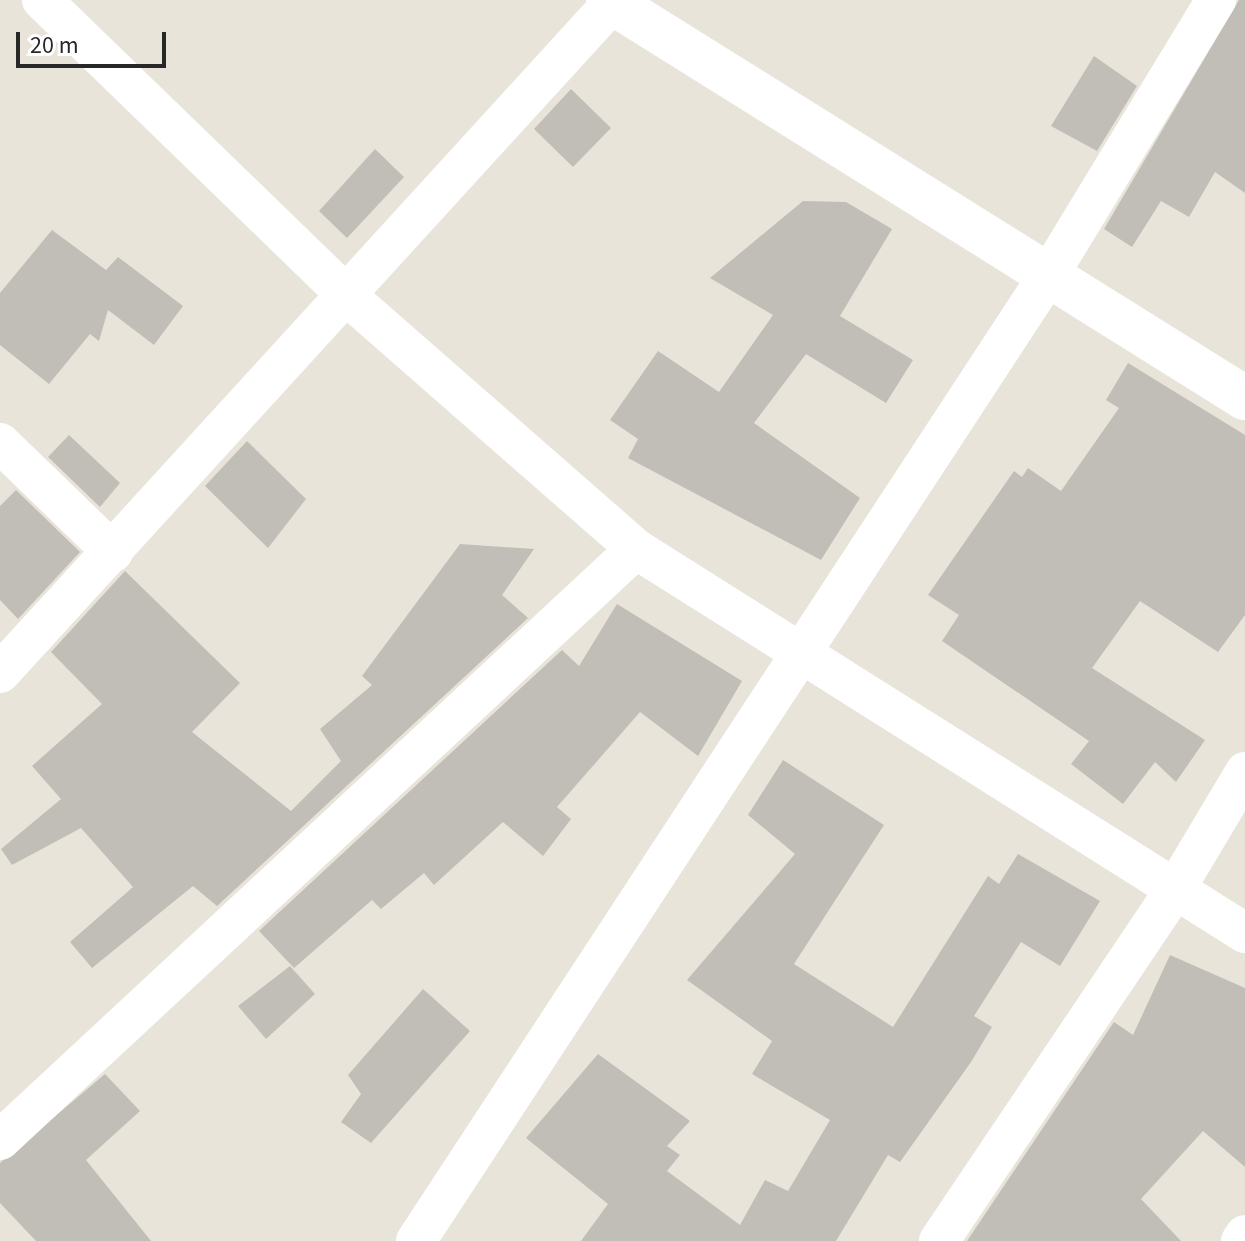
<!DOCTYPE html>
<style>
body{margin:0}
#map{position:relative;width:1245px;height:1241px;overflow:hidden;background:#e9e4da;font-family:"Source Sans 3",sans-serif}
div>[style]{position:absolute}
.building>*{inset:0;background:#c1beb7}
.street>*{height:40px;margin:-20px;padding:0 20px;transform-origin:20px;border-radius:20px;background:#fff}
.secondary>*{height:44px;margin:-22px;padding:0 22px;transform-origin:22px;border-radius:22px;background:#fff}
span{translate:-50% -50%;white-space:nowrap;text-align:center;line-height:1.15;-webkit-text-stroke:6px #fff;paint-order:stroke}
.scale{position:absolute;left:16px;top:32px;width:150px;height:36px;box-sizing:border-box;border:4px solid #272727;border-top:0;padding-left:10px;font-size:24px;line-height:28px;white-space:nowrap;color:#272727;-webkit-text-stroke:6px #fff;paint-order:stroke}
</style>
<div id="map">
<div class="building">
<div style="clip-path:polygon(1239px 0,1245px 0,1245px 193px,1215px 172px,1189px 217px,1161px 201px,1132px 247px,1104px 229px)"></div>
<div style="clip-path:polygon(1094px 56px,1137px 86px,1097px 151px,1051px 126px)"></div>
<div style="clip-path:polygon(571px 89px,611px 128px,573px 167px,534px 129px)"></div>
<div style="clip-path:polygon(375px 149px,404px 177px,347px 238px,319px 211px)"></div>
<div style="clip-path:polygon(803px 201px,846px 202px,892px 229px,840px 316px,913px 360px,886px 403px,806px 354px,754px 423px,860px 498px,821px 560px,628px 458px,638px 439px,610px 420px,658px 351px,719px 392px,773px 315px,710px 278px)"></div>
<div style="clip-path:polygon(52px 230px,106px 270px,118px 257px,183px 306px,154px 345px,108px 310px,99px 341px,90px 334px,49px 384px,0 345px,0 293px)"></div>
<div style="clip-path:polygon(1128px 363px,1245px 435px,1245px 615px,1218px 652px,1140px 601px,1092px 668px,1205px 740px,1176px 782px,1155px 762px,1123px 804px,1071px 764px,1089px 741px,942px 641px,959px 615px,928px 595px,1014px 471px,1022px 477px,1028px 468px,1061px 491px,1119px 408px,1106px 400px)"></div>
<div style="clip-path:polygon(69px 435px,120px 483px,100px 507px,48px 457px)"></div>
<div style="clip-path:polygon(247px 441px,306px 499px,268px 548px,205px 486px)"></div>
<div style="clip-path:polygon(16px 490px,80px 552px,18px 619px,0 600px,0 506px)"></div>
<div style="clip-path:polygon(460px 544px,534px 549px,502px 595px,528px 618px,217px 906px,193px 886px,92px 968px,70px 942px,133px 887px,81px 828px,12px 865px,1px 849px,61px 799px,32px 766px,102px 704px,51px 652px,125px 571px,240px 683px,192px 732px,291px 811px,341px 761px,320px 729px,372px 685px,362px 676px)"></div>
<div style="clip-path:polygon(617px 604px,742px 681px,698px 756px,640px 712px,557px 807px,571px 819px,543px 856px,503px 822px,434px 885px,424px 873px,381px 909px,372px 900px,294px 968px,259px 931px,562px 650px,579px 666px)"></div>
<div style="clip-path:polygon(783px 760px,884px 825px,794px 964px,893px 1027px,988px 876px,999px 884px,1018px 854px,1100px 901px,1060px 966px,1021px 942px,974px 1016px,992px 1027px,971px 1062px,900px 1162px,888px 1155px,836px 1241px,581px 1241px,608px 1204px,526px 1138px,598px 1054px,690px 1121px,667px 1146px,680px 1155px,667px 1171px,740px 1225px,765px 1180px,788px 1191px,830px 1120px,752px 1074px,772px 1041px,687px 980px,795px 854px,748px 815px)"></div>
<div style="clip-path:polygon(1170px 955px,1245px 988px,1245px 1167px,1203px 1131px,1141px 1199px,1181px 1241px,967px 1241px,1114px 1022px,1133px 1035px)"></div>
<div style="clip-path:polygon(290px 966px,315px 994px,266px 1039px,238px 1006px)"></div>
<div style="clip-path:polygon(423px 989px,470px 1031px,371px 1143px,341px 1122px,361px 1094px,348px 1075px)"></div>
<div style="clip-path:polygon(105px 1074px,140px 1111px,86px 1160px,151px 1241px,36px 1241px,0 1203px,0 1163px)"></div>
</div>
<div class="street">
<div style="left:42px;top:0;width:424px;rotate:44.1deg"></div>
<div style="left:346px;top:295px;width:386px;rotate:41.2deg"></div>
<div style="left:636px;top:549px;width:720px;rotate:32.23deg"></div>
<div style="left:0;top:443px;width:157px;rotate:44deg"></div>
<div style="left:0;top:673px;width:912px;rotate:-47.58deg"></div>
<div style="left:0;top:1140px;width:868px;rotate:-42.9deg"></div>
<div style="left:416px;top:1241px;width:1157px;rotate:-56.78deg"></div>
<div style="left:1050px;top:273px;width:320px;rotate:-58.7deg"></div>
<div style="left:939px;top:1241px;width:419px;rotate:-56.1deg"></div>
<div style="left:1173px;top:893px;width:141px;rotate:-59.2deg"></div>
<div style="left:1241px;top:1241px;width:7px;rotate:-56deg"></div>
</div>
<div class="secondary">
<div style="left:608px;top:0;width:751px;rotate:32deg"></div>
</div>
<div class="scale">20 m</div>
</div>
